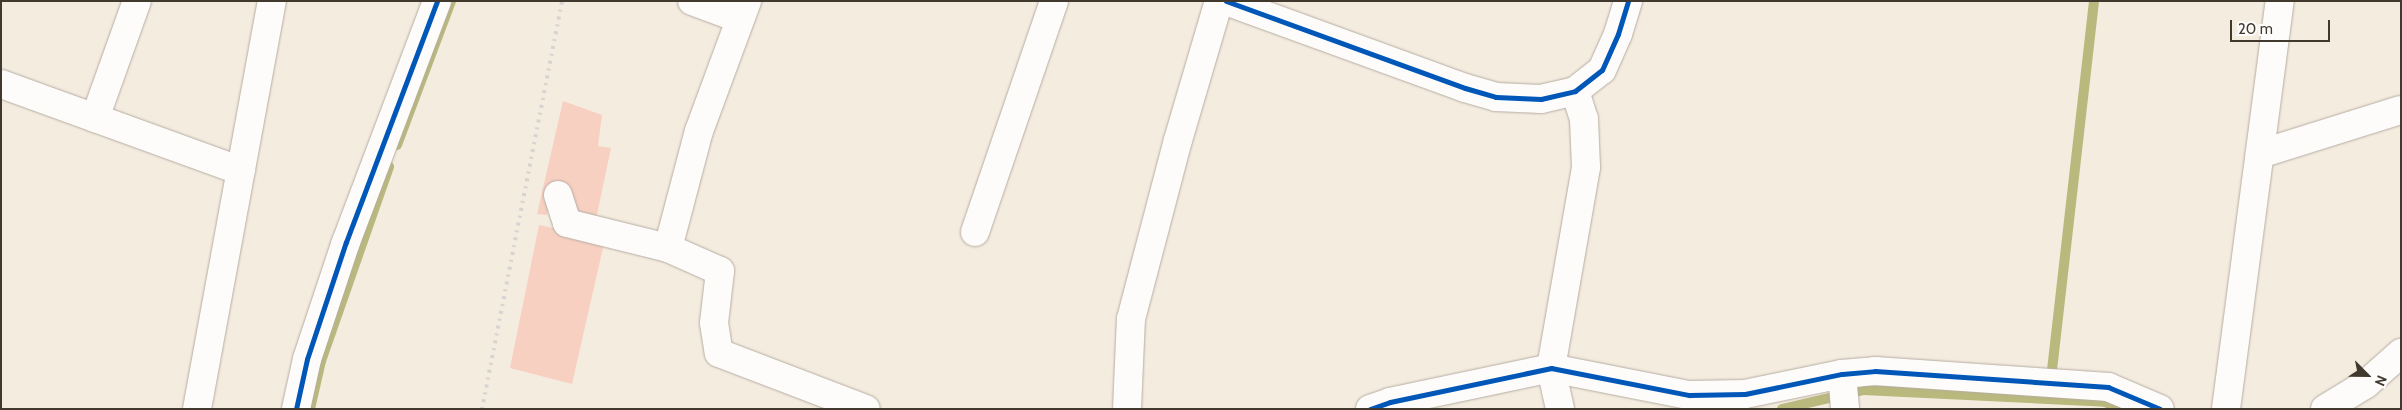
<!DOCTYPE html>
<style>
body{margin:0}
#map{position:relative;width:2402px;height:410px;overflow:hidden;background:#f5ece0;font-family:Cabin,sans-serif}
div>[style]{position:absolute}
.green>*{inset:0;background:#f7d0c1}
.stream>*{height:10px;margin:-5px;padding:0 5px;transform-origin:5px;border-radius:5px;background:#b9b87d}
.roads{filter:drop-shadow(0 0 1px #b5ada2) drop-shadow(0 0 1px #b5ada2)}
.minor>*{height:28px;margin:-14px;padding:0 14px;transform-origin:14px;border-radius:14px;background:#fefcfa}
.rail>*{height:4px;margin-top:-2px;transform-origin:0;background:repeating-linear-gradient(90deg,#d6d3d0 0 2.5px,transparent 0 7.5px)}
.cycleway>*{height:5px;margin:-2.5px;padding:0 2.5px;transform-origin:2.5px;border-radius:2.5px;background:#0057b8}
span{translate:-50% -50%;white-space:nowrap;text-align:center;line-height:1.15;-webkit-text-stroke:5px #fdfdfd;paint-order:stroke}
.frame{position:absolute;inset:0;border:2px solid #41392e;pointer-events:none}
.north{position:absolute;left:2342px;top:350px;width:50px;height:50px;-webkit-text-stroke:4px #fdfdfd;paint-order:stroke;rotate:113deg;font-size:14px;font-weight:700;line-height:20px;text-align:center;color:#41392e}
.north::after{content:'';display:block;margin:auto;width:18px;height:22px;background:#41392e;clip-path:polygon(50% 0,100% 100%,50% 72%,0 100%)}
.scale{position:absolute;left:2230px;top:20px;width:100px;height:22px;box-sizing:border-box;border:2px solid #41392e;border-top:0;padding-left:6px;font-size:15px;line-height:18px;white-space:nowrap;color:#41392e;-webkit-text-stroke:4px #fdfdfd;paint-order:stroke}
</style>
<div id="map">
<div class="green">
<div style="clip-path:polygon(563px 101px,602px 115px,598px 146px,611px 148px,595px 224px,575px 218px,553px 186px,547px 215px,537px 214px)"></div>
<div style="clip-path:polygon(539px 225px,605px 239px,572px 384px,510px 368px)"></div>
</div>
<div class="stream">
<div style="left:397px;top:145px;width:154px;rotate:-69.4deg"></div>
<div style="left:2052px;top:370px;width:371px;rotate:-83.5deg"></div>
<div style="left:310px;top:409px;width:49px;rotate:-77.1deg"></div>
<div style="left:321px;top:361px;width:206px;rotate:-70.7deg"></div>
<div style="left:1782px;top:409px;width:83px;rotate:-13.2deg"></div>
<div style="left:1863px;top:390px;width:242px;rotate:2.8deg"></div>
<div style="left:2105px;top:402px;width:17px;rotate:24deg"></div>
</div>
<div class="roads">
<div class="minor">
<div style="left:692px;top:1px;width:49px;rotate:20.3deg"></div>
<div style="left:1226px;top:1px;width:254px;rotate:20deg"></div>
<div style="left:1465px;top:88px;width:32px;rotate:16deg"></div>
<div style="left:1496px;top:97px;width:45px;rotate:2.5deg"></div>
<div style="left:1541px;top:99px;width:35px;rotate:-13deg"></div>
<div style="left:1575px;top:91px;width:34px;rotate:-38deg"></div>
<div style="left:1602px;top:70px;width:39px;rotate:-66deg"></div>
<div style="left:1618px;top:34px;width:34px;rotate:-73deg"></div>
<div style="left:1px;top:84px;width:255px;rotate:19.9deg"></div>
<div style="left:95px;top:118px;width:124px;rotate:-70.3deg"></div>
<div style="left:2260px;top:154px;width:147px;rotate:-17.4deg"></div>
<div style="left:558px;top:195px;width:29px;rotate:72deg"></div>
<div style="left:567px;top:223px;width:104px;rotate:13.9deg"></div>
<div style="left:668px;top:248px;width:57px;rotate:23.9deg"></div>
<div style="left:720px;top:271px;width:52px;rotate:96.6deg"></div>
<div style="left:714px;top:323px;width:30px;rotate:81deg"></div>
<div style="left:719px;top:353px;width:157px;rotate:20.9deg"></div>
<div style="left:975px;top:232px;width:244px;rotate:-71.1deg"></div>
<div style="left:668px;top:248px;width:121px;rotate:-75.2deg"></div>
<div style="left:699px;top:131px;width:139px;rotate:-69.7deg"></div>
<div style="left:1842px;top:374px;width:35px;rotate:85deg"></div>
<div style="left:197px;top:409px;width:415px;rotate:-79.6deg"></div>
<div style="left:296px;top:409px;width:51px;rotate:-77.6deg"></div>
<div style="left:307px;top:359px;width:123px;rotate:-71.6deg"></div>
<div style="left:346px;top:242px;width:258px;rotate:-69.3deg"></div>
<div style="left:1127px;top:409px;width:90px;rotate:-87.5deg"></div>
<div style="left:1131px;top:319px;width:185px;rotate:-75.3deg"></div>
<div style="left:1178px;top:140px;width:145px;rotate:-73.6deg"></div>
<div style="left:1370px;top:409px;width:21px;rotate:-19deg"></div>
<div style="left:1390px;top:402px;width:165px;rotate:-11.9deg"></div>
<div style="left:1551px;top:368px;width:141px;rotate:11.1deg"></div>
<div style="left:1689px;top:395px;width:56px;rotate:-1deg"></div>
<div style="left:1745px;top:394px;width:99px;rotate:-11.7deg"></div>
<div style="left:1842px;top:374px;width:33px;rotate:-5deg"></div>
<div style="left:1875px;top:371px;width:234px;rotate:3.9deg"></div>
<div style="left:2108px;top:387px;width:56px;rotate:22.9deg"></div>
<div style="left:1560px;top:409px;width:42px;rotate:-102.4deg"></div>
<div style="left:1551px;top:368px;width:204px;rotate:-80.1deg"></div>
<div style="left:1586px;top:167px;width:48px;rotate:-92.4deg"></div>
<div style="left:1584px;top:119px;width:29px;rotate:-108deg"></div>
<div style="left:2226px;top:409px;width:412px;rotate:-82.5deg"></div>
<div style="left:2325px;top:409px;width:48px;rotate:-31.4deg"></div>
<div style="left:2366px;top:384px;width:47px;rotate:-41.5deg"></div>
</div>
</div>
<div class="rail">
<div style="left:482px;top:409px;width:416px;rotate:-78.9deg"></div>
</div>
<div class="cycleway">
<div style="left:1226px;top:1px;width:254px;rotate:20deg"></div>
<div style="left:1465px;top:88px;width:32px;rotate:16deg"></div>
<div style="left:1496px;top:97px;width:45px;rotate:2.5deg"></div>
<div style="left:1541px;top:99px;width:35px;rotate:-13deg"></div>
<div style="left:1575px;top:91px;width:34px;rotate:-38deg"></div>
<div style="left:1602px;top:70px;width:39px;rotate:-66deg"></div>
<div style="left:1618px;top:34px;width:34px;rotate:-73deg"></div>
<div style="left:296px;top:409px;width:51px;rotate:-77.6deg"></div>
<div style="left:307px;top:359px;width:123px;rotate:-71.6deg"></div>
<div style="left:346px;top:242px;width:258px;rotate:-69.3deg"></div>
<div style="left:1370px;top:409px;width:21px;rotate:-19deg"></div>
<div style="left:1390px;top:402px;width:165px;rotate:-11.9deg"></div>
<div style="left:1551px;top:368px;width:141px;rotate:11.1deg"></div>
<div style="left:1689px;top:395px;width:56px;rotate:-1deg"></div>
<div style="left:1745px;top:394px;width:99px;rotate:-11.7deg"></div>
<div style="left:1842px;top:374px;width:33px;rotate:-5deg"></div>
<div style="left:1875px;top:371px;width:234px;rotate:3.9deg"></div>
<div style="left:2108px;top:387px;width:56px;rotate:22.9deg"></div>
</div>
<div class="frame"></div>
<div class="north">N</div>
<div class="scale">20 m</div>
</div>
